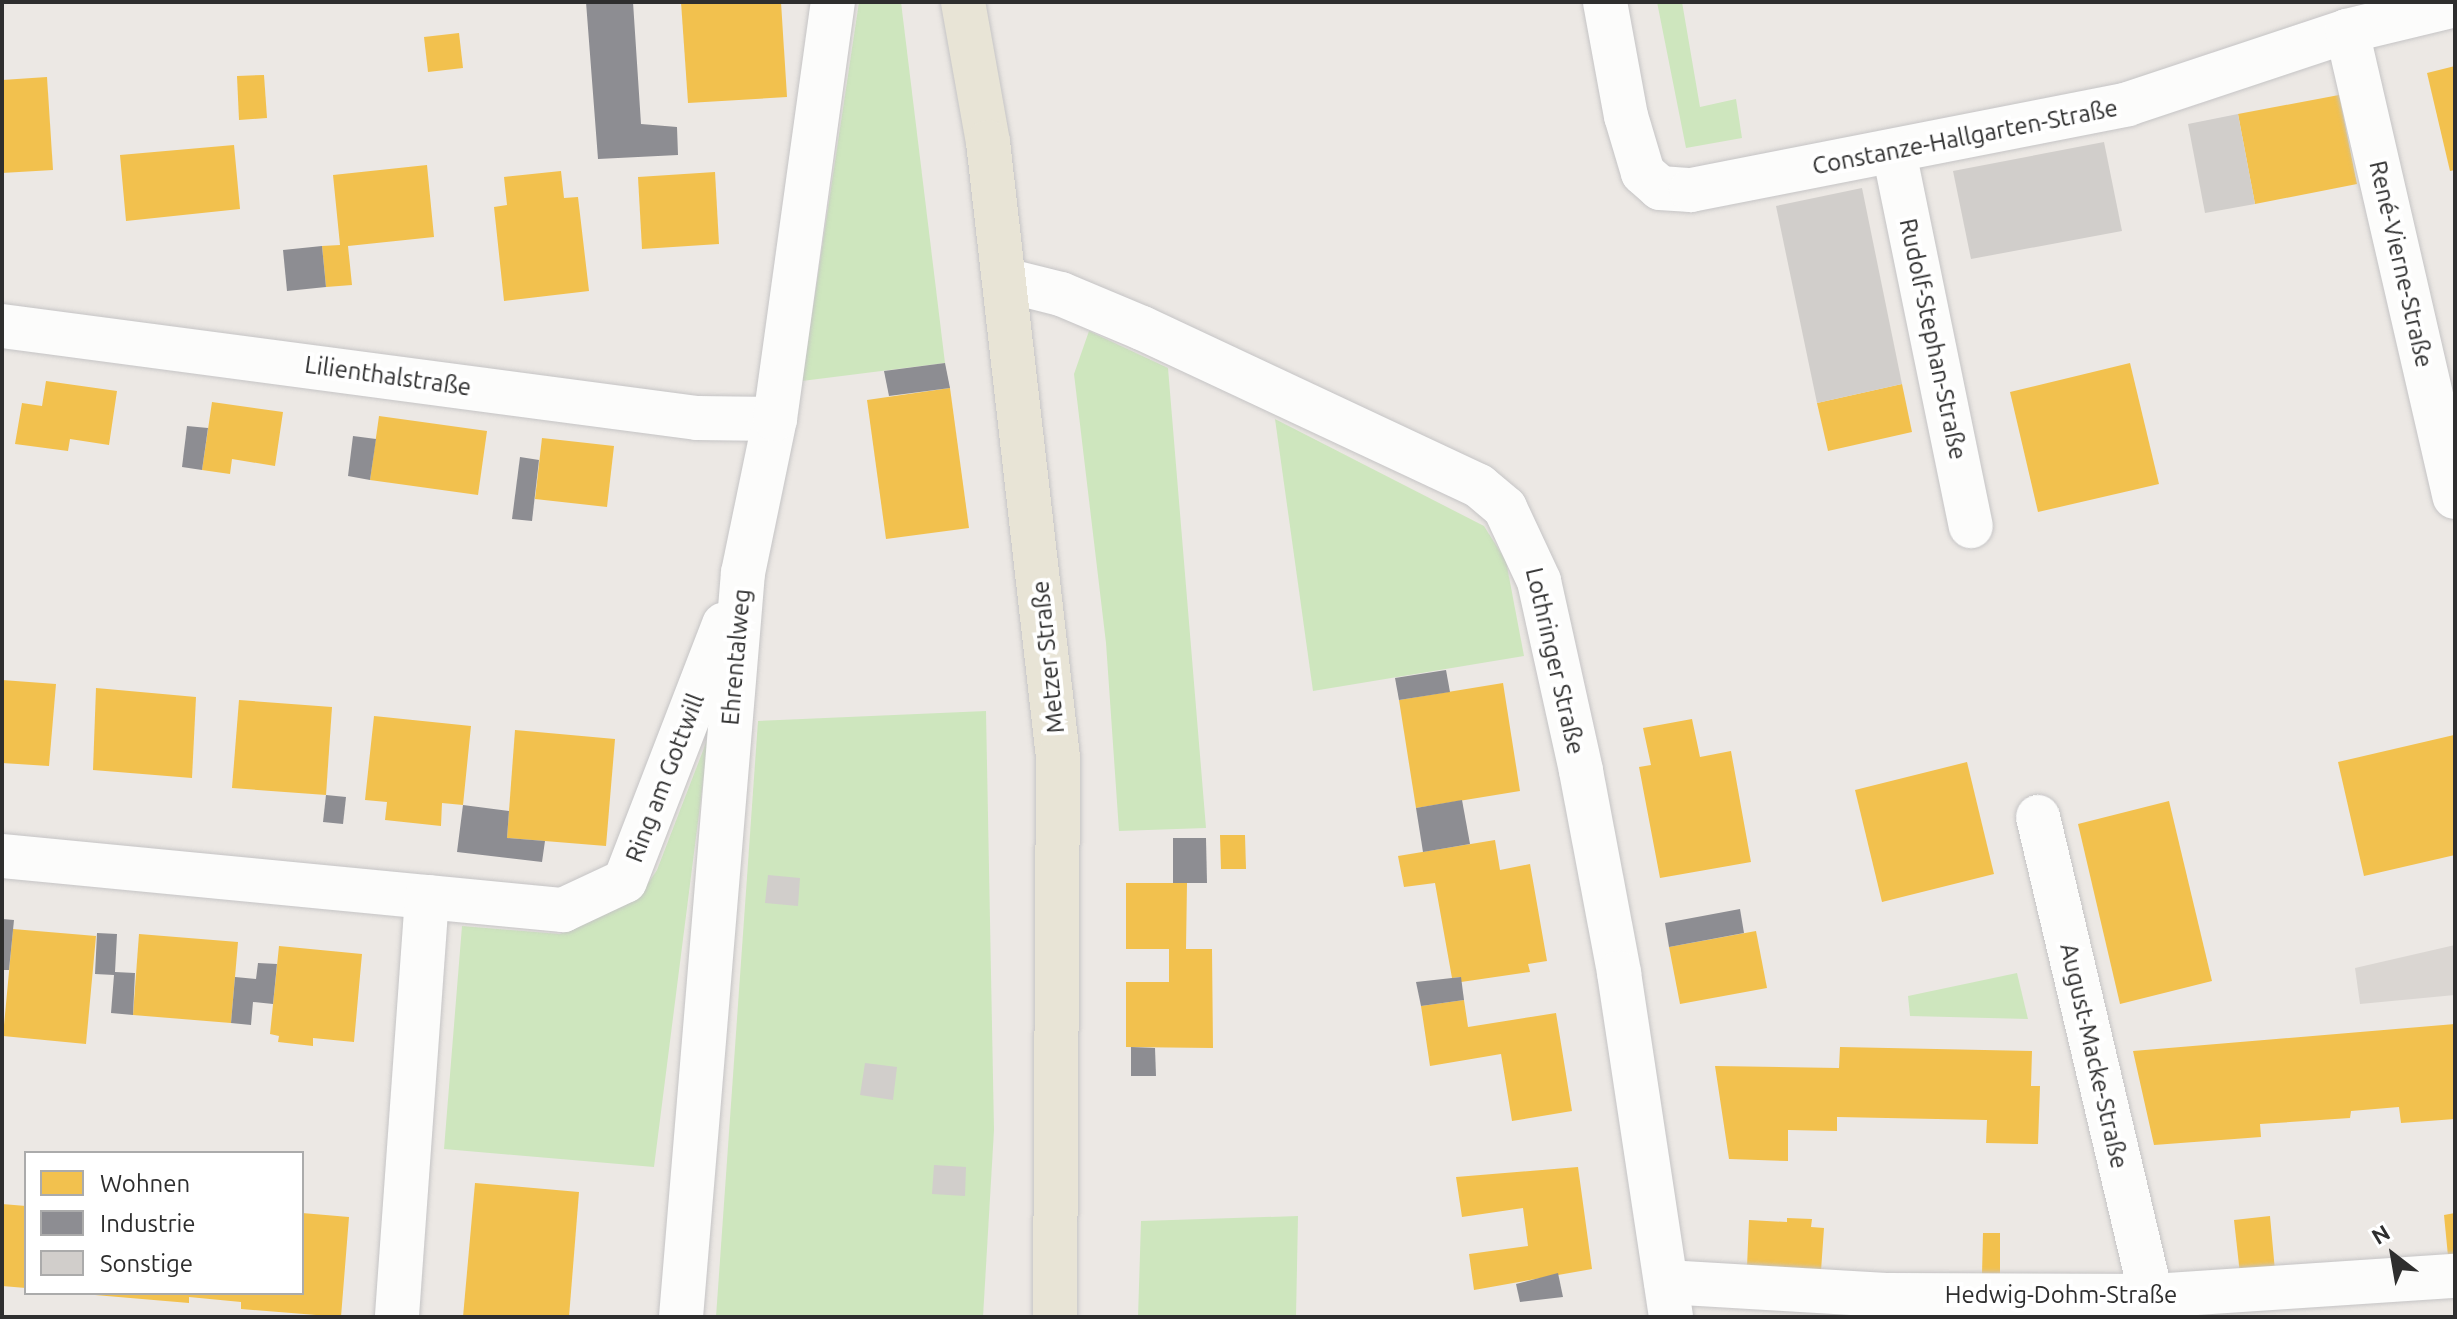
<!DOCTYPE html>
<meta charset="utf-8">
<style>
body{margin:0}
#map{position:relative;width:2457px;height:1319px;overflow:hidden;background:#ece8e4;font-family:Ubuntu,sans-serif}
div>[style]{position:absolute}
.green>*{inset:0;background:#cee6be}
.plaza>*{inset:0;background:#dad6d2}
.homes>*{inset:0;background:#f2c14e}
.industry>*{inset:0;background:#8d8d92}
.building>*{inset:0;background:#d1cecb}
.roads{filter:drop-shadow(0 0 2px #c5c4c5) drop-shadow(0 0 2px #c5c4c5)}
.minor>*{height:44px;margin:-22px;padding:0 22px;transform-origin:22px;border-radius:22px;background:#fcfcfb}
.major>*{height:44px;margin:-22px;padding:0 22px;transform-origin:22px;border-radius:22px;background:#e8e4d6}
span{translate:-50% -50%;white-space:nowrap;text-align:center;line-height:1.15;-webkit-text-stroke:8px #fff;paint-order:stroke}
.street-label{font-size:24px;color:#2e2e2e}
.frame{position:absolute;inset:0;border:4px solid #2e2e2e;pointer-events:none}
.legend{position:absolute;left:24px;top:1151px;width:280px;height:144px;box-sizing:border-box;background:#fff;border:2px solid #ababab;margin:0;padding:10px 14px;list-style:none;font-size:24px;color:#2e2e2e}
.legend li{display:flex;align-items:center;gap:16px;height:40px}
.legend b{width:40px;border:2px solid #ababab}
.north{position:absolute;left:2353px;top:1215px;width:80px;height:80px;-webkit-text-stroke:6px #fff;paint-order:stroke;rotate:329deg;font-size:22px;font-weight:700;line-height:32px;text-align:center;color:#2e2e2e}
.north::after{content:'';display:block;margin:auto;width:28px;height:36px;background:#2e2e2e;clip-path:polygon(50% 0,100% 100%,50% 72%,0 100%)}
</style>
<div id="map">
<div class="green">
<div style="clip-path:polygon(859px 2px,901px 2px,945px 363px,802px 381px)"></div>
<div style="clip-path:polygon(1657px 2px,1682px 2px,1700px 107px,1736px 99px,1742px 138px,1686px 148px)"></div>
<div style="clip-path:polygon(1089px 331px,1168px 368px,1206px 828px,1119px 831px,1106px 643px,1074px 374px)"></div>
<div style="clip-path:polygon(1275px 419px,1484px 526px,1506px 561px,1524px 656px,1313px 691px)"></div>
<div style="clip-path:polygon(986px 711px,994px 1130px,983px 1317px,716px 1317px,758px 721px)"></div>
<div style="clip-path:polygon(709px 735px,654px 1167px,444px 1149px,462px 926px,560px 934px,638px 898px,657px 870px)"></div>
<div style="clip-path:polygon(2017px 973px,2028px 1019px,1910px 1016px,1908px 996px)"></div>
<div style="clip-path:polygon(1298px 1216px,1296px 1317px,1138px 1317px,1141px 1221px)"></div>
</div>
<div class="plaza">
<div style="clip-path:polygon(2455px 945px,2455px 995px,2360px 1004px,2355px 968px)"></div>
</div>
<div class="homes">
<div style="clip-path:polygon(681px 2px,781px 2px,787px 97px,688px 103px)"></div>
<div style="clip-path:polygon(459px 33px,463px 68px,428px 72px,424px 37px)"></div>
<div style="clip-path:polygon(2455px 66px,2455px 170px,2450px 171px,2427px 73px)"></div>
<div style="clip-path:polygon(264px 75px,267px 118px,239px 120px,237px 76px)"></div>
<div style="clip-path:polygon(47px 77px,53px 170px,2px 173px,2px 80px)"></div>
<div style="clip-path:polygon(2339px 95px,2357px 184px,2255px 204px,2238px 114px)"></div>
<div style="clip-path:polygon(234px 145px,240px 209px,126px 221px,120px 155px)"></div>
<div style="clip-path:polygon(427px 165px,434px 237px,348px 246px,352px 285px,326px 287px,322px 246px,340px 245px,333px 175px)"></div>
<div style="clip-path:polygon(561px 171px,564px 198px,578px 197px,589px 291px,504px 301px,494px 207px,507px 205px,504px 177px)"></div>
<div style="clip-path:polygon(715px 172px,719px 244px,642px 249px,638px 177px)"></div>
<div style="clip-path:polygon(2130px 363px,2159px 484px,2038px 512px,2010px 392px)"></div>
<div style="clip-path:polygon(46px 381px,117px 391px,109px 445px,70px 439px,68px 451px,15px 444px,22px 403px,42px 406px)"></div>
<div style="clip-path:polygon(1902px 384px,1912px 432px,1828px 451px,1817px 403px)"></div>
<div style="clip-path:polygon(950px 388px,969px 528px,886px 539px,867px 400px)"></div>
<div style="clip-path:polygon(212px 402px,283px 412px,275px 466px,232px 459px,230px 474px,202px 470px)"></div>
<div style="clip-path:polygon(379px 416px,487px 431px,478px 495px,370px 480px)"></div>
<div style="clip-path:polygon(542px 438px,614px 446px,607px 507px,535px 499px)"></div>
<div style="clip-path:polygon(2px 680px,56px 684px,49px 766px,2px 763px)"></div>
<div style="clip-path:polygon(1503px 683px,1520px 791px,1416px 808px,1399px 700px)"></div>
<div style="clip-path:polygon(96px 688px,196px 697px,192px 778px,93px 770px)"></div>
<div style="clip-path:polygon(239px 700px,332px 707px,326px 795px,232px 788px)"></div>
<div style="clip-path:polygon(374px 716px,471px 726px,463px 805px,442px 803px,441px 826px,385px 820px,387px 802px,365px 800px)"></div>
<div style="clip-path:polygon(1692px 719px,1700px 757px,1731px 751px,1751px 862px,1660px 878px,1639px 767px,1651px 765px,1643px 728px)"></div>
<div style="clip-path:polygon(515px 730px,615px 739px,606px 846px,507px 838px)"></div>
<div style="clip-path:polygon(2454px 735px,2455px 855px,2364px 876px,2338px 762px)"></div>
<div style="clip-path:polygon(1967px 762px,1994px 874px,1882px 902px,1855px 790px)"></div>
<div style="clip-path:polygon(2169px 801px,2212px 981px,2120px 1004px,2078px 824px)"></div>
<div style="clip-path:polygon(1220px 835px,1245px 835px,1246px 869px,1221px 869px)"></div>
<div style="clip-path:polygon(1495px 840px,1500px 870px,1530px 864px,1547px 961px,1528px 964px,1530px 972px,1461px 982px,1461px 977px,1452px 978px,1435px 883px,1404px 887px,1398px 856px)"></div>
<div style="clip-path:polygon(1126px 883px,1187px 883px,1186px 949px,1212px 949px,1213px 1048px,1126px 1047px,1126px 982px,1169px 982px,1169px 949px,1126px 949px)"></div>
<div style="clip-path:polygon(13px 929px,96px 936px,86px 1044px,3px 1036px)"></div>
<div style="clip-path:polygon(1756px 931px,1767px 988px,1680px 1004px,1669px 947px)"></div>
<div style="clip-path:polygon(139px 934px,238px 942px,231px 1023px,133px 1015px)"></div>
<div style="clip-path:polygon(279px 946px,362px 954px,354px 1042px,313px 1038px,313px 1046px,278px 1042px,279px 1036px,270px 1034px)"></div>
<div style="clip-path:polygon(1464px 1000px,1468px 1027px,1556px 1013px,1572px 1111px,1512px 1121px,1501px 1054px,1430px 1066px,1421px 1006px)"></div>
<div style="clip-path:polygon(2455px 1024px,2455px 1119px,2401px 1123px,2399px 1107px,2351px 1111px,2350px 1118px,2260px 1124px,2261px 1137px,2154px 1145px,2133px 1051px)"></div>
<div style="clip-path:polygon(1840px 1047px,2032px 1051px,2031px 1086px,2040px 1086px,2038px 1144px,1986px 1143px,1987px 1120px,1837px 1117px,1837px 1131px,1788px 1130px,1788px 1161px,1729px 1159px,1715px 1066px,1839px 1068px)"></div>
<div style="clip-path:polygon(1578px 1167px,1592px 1269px,1474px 1290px,1469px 1254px,1528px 1246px,1523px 1208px,1462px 1217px,1456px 1177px)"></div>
<div style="clip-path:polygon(475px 1183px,579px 1192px,569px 1317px,463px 1317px)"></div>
<div style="clip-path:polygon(2px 1204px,26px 1206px,26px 1288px,2px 1286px)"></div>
<div style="clip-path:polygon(302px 1213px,349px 1217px,341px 1317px,241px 1309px,241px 1302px,189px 1297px,189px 1303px,95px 1295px,302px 1293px)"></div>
<div style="clip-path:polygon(2455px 1213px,2455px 1255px,2448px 1256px,2444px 1215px)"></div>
<div style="clip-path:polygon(2270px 1216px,2275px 1271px,2240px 1274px,2234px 1220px)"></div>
<div style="clip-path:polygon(1787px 1218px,1812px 1219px,1811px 1227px,1824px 1228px,1821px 1271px,1747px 1267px,1749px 1220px,1787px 1222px)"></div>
<div style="clip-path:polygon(1983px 1233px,2000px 1233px,2000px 1275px,1982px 1275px)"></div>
</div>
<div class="industry">
<div style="clip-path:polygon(586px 2px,633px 2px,641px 124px,677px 127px,678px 155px,598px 159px)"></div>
<div style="clip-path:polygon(322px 246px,326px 287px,287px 291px,283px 250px)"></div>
<div style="clip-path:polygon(945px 363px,950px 388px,889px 396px,884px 371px)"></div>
<div style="clip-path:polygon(187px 426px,208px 428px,202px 470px,182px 467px)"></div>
<div style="clip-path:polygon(353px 436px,376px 439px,370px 480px,348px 476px)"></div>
<div style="clip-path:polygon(520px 457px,539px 460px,532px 521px,512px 519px)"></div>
<div style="clip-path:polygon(1446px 670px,1450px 692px,1399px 700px,1395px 678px)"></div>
<div style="clip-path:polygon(326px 795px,346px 797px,343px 824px,323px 822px)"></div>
<div style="clip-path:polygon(1462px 800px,1470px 844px,1423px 852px,1416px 808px)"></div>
<div style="clip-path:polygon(463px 805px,509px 811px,507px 838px,545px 841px,542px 862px,457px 852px)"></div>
<div style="clip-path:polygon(1173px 838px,1206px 838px,1207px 883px,1173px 883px)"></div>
<div style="clip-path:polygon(1740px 909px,1744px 933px,1669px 947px,1665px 923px)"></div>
<div style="clip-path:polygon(2px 919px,14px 920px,9px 970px,2px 970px)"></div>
<div style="clip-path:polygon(97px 933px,117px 934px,115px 972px,135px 973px,133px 1015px,111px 1013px,114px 975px,95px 974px)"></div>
<div style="clip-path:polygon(258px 963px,277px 964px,273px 1004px,253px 1002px,251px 1025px,231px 1023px,235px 977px,256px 979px)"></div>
<div style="clip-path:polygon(1461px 977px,1464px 1000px,1421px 1006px,1416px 982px)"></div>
<div style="clip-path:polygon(1131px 1047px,1155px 1048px,1156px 1076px,1131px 1076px)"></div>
<div style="clip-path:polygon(1558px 1273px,1563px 1297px,1520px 1302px,1516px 1284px)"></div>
</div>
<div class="building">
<div style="clip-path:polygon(2238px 114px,2255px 204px,2205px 213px,2188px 124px)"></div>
<div style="clip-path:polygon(2104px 142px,2122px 231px,1971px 259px,1953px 171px)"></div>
<div style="clip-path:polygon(1862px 188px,1902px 384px,1817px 403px,1776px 206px)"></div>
<div style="clip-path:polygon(768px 875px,800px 878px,798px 906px,765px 903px)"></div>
<div style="clip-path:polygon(865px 1063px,897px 1067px,893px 1100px,860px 1095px)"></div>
<div style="clip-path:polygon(934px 1165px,966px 1167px,965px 1196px,932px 1194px)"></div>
</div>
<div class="roads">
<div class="minor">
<div style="left:1605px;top:2px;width:116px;rotate:79.6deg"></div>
<div style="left:1626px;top:116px;width:59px;rotate:73.4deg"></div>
<div style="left:1643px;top:173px;width:23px;rotate:41deg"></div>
<div style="left:1660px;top:188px;width:31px;rotate:4deg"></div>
<div style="left:1691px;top:190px;width:445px;rotate:-11.1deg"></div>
<div style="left:2128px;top:104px;width:231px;rotate:-18.4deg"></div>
<div style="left:2347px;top:31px;width:111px;rotate:-13.5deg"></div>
<div style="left:2347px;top:31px;width:478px;rotate:77deg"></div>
<div style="left:1894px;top:152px;width:382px;rotate:78.4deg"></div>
<div style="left:1005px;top:280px;width:58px;rotate:14deg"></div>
<div style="left:1061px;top:294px;width:88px;rotate:22.8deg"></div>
<div style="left:1142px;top:328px;width:372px;rotate:25.1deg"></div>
<div style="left:1479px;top:486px;width:34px;rotate:40deg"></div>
<div style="left:1505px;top:508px;width:81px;rotate:65deg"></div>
<div style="left:1539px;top:581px;width:195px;rotate:77.5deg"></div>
<div style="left:1581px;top:771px;width:206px;rotate:79.3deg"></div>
<div style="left:1619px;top:973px;width:348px;rotate:81.4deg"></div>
<div style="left:2px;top:326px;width:701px;rotate:7.54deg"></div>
<div style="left:697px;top:418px;width:78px;rotate:0.7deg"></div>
<div style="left:2038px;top:817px;width:492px;rotate:76.7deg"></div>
<div style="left:2px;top:856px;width:427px;rotate:5.5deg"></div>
<div style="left:427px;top:897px;width:421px;rotate:94.1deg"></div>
<div style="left:427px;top:897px;width:137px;rotate:5.5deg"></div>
<div style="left:563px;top:910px;width:68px;rotate:-25.1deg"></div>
<div style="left:625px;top:881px;width:275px;rotate:-68.9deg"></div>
<div style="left:1666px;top:1282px;width:220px;rotate:3.4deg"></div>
<div style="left:1886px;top:1295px;width:265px;rotate:0.2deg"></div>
<div style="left:2151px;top:1296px;width:305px;rotate:-3.8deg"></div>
<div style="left:681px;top:1317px;width:747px;rotate:-85.24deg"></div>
<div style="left:743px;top:573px;width:157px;rotate:-78.3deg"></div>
<div style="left:775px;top:419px;width:421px;rotate:-82.1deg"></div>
</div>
<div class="major">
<div style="left:963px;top:2px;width:142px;rotate:79.9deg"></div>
<div style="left:988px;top:142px;width:619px;rotate:83.51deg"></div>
<div style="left:1058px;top:757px;width:560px;rotate:90.31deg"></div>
</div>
</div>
<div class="street-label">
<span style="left:1965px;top:137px;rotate:-11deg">Constanze-Hallgarten-Straße</span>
<span style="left:2401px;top:264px;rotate:77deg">René-Vierne-Straße</span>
<span style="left:1933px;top:339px;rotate:78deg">Rudolf-Stephan-Straße</span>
<span style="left:388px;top:376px;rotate:8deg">Lilienthalstraße</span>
<span style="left:736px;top:657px;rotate:-85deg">Ehrentalweg</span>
<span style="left:1048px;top:657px;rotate:-96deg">Metzer Straße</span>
<span style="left:1555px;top:661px;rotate:77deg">Lothringer Straße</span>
<span style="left:665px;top:778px;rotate:-69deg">Ring am Gottwill</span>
<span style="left:2094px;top:1056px;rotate:77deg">August-Macke-Straße</span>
<span style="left:2061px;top:1295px">Hedwig-Dohm-Straße</span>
</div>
<div class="frame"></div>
<ul class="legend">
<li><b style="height:22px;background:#f2c14e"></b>Wohnen</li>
<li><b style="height:22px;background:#8d8d92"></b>Industrie</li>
<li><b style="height:22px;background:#d1cecb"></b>Sonstige</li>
</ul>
<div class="north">N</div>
</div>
